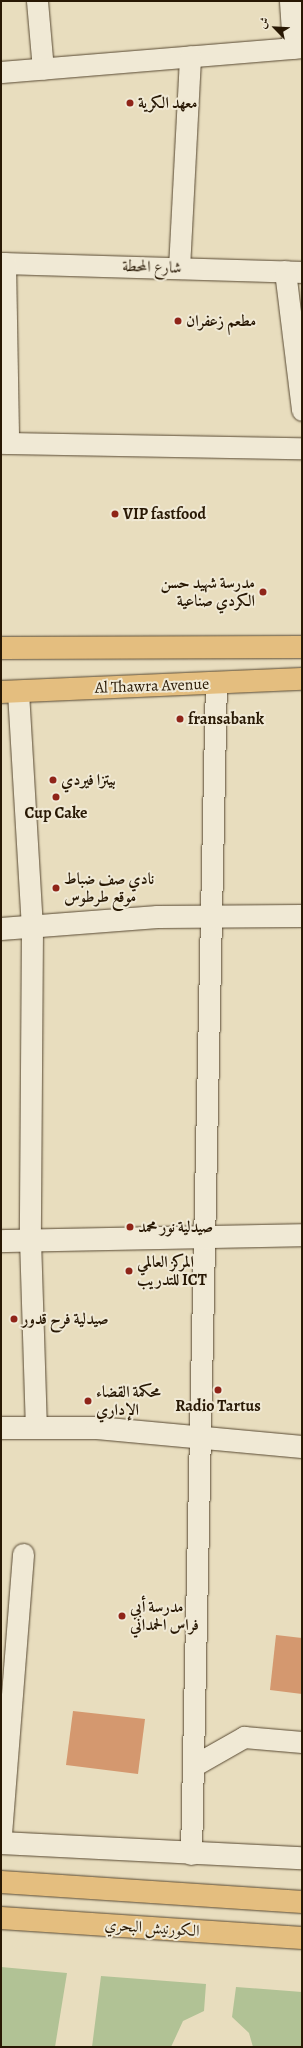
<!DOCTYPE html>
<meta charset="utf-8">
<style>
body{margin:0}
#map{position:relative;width:303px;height:2048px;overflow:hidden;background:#e8ddbe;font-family:Alegreya,Amiri,serif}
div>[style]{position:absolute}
.green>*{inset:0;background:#b1c295}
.building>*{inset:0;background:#d4986f}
.roads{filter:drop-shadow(0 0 1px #584932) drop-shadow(0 0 1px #584932)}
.street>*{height:21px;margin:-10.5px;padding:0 10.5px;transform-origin:10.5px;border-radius:10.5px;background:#f0e9d5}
.secondary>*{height:22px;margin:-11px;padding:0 11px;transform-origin:11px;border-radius:11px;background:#f0e9d5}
.primary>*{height:22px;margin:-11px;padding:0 11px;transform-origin:11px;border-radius:11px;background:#e4be7f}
.dots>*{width:11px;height:11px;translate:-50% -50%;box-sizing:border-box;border:2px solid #f0e9d5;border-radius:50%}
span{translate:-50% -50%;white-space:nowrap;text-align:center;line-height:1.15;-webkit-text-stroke:4px #f0e9d5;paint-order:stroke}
.poi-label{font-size:16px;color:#281804;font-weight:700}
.left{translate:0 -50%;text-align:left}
.right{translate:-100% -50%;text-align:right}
.street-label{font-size:16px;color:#281804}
.frame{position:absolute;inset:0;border:2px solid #281804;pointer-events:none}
.north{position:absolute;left:255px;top:8px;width:40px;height:40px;-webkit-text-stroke:3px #f0e9d5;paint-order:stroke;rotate:294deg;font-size:11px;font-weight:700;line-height:16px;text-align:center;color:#281804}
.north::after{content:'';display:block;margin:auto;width:14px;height:18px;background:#281804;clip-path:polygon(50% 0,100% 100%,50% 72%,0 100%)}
</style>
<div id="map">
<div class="green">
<div style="clip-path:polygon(1px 1967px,67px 1973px,55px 2047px,1px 2047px)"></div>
<div style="clip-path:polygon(101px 1976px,206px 1984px,204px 2011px,183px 2021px,171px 2047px,92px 2047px)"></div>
<div style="clip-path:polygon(236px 1987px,302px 1992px,302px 2047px,253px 2047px,249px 2033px,232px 2017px)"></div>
</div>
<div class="building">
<div style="clip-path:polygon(276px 1635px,302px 1638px,302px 1694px,270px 1690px)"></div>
<div style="clip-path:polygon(73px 1711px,145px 1719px,138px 1774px,66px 1765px)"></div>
</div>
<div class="roads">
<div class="street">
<div style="left:37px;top:1px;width:68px;rotate:85deg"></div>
<div style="left:290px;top:1px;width:47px;rotate:86.3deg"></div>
<div style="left:1px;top:72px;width:302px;rotate:-4.7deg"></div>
<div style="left:1px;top:263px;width:301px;rotate:1.7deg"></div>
<div style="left:5px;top:263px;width:180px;rotate:89deg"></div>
<div style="left:179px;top:268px;width:212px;rotate:-87deg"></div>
<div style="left:285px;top:271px;width:140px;rotate:83deg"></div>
<div style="left:1px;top:443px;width:301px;rotate:1deg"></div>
<div style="left:18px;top:692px;width:236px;rotate:86.6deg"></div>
<div style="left:32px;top:928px;width:311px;rotate:90.4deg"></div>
<div style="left:30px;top:1239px;width:188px;rotate:88.2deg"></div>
<div style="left:193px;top:1766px;width:59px;rotate:-29.6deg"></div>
<div style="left:244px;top:1737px;width:58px;rotate:4.9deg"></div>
<div style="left:1px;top:1834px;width:281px;rotate:-85.5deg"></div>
<div style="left:191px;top:1854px;width:1170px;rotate:-88.78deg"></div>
</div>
<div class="secondary">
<div style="left:1px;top:929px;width:157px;rotate:-4.4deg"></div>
<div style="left:158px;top:917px;width:144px;rotate:-0.4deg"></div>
<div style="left:1px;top:1241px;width:301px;rotate:-1.1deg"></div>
<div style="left:1px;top:1428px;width:96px"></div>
<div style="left:97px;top:1428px;width:206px;rotate:5.3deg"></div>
<div style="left:1px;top:1843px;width:301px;rotate:2.9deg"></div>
</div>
<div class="primary">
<div style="left:1px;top:648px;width:301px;rotate:-0.2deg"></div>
<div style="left:1px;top:692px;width:301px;rotate:-2.5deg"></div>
<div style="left:1px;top:1882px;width:302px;rotate:3.8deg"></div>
<div style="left:1px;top:1918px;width:302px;rotate:3.8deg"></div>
</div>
</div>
<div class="dots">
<div style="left:130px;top:103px;background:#8f2418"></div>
<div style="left:178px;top:321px;background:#8f2418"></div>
<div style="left:115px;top:514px;background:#8f2418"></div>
<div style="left:263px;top:592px;background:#8f2418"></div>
<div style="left:180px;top:719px;background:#8f2418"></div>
<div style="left:53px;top:780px;background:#8f2418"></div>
<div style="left:56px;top:797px;background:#8f2418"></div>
<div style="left:56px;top:888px;background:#8f2418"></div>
<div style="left:130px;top:1227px;background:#8f2418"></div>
<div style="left:129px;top:1271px;background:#8f2418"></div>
<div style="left:14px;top:1319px;background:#8f2418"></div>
<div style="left:218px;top:1390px;background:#8f2418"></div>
<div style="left:88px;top:1401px;background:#8f2418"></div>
<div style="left:122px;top:1616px;background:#8f2418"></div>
</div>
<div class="poi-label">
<span class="left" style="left:138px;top:103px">معهد الكرية</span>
<span class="left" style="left:186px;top:321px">مطعم زعفران</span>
<span class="left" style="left:123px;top:514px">VIP fastfood</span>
<span class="right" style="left:255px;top:592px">مدرسة شهيد حسن<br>الكردي صناعية</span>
<span class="left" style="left:188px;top:719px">fransabank</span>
<span class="left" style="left:61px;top:780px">بيتزا فيردي</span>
<span style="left:56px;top:813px">Cup Cake</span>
<span class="left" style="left:64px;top:888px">نادي صف ضباط<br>موقع طرطوس</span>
<span class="left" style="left:138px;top:1227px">صيدلية نور محمد</span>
<span class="left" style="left:137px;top:1271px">المركز العالمي<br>للتدريب ICT</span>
<span class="left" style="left:22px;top:1319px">صيدلية فرح قدور</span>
<span class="left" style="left:96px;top:1401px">محكمة القضاء<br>الإداري</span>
<span style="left:218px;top:1406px">Radio Tartus</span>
<span class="left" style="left:130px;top:1616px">مدرسة أبي<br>فراس الحمداني</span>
</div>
<div class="street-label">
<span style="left:152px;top:267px;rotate:2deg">شارع المحطة</span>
<span style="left:152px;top:686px;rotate:-2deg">Al Thawra Avenue</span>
<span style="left:152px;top:1928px;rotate:4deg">الكورنيش البحري</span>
</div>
<div class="frame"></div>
<div class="north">ش</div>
</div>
